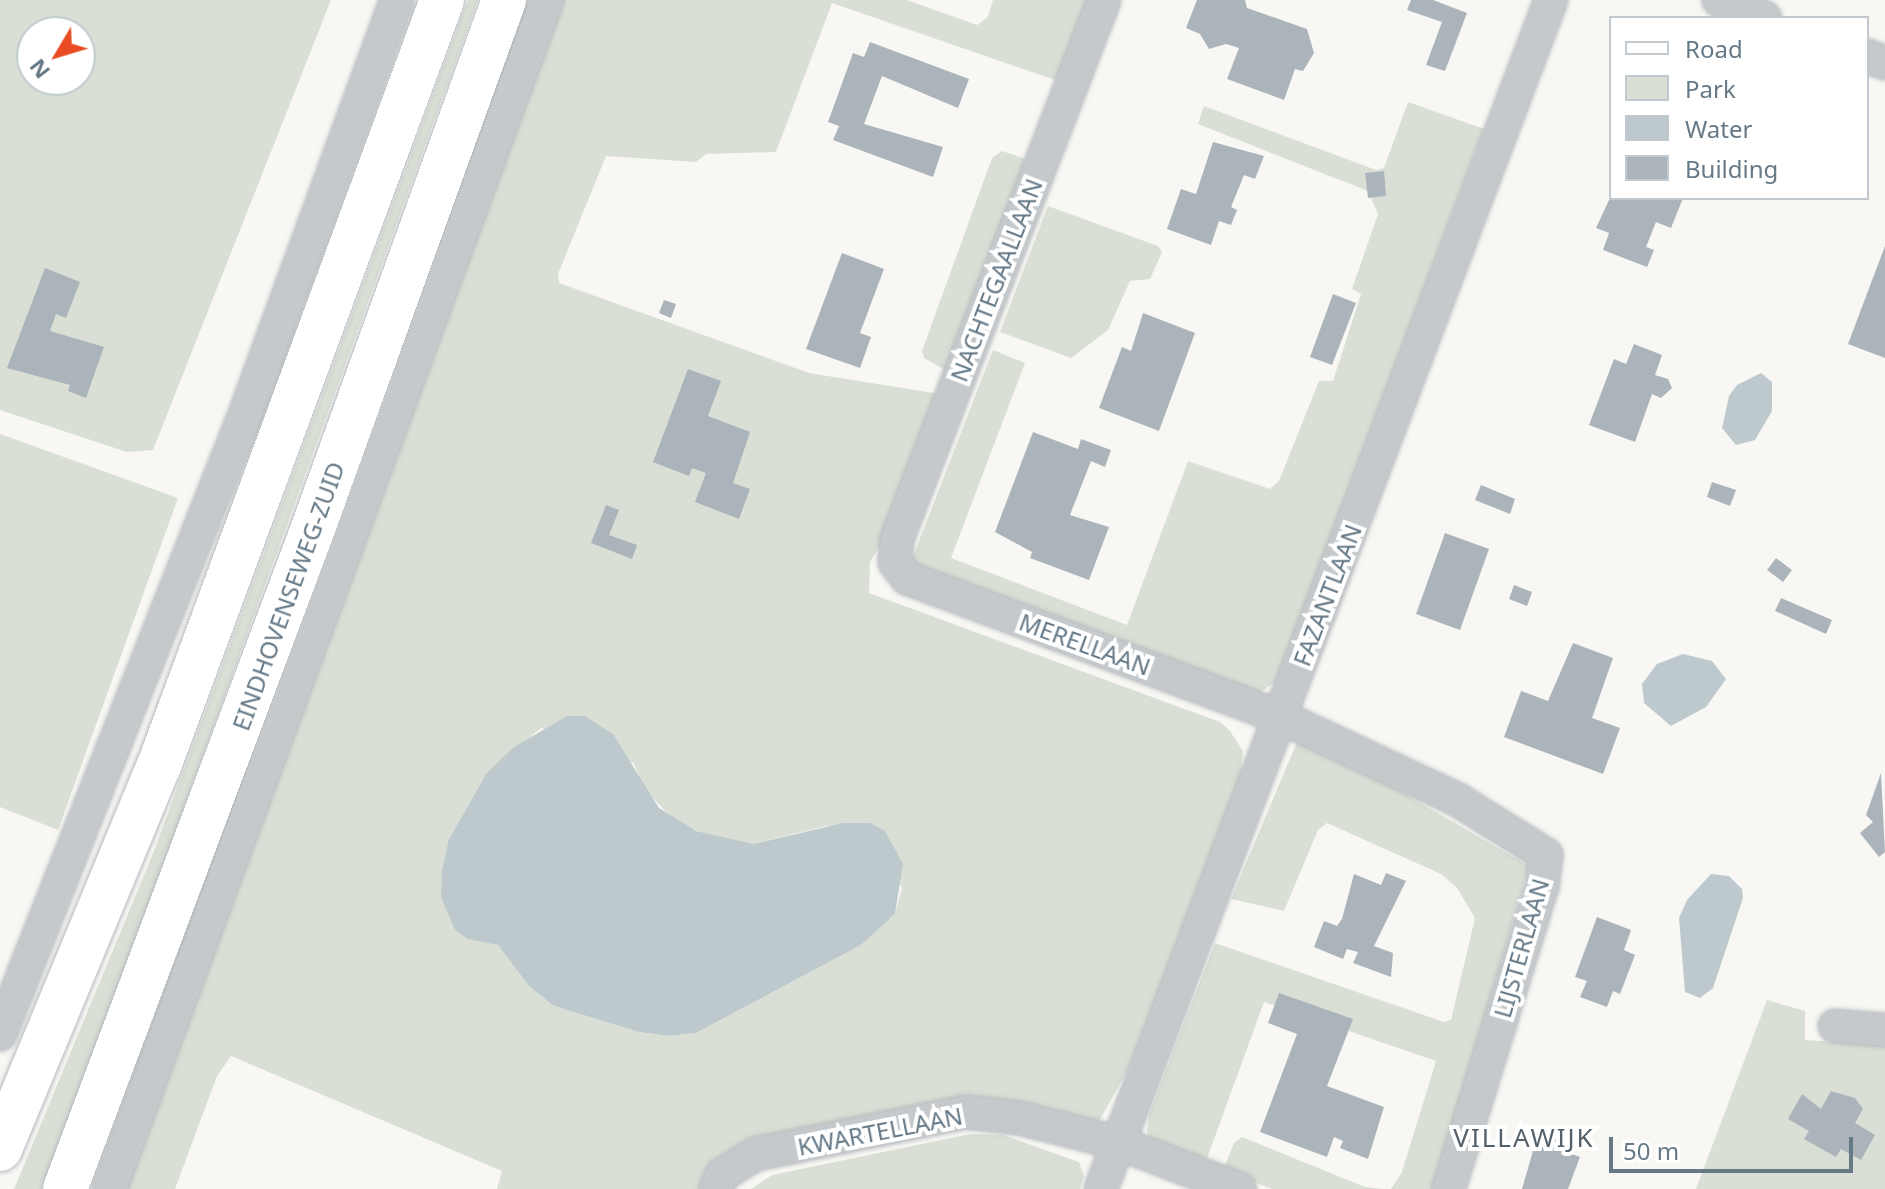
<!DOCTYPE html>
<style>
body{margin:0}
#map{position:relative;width:1885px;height:1189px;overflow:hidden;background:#f8f7f4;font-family:"Noto Sans",sans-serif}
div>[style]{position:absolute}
.green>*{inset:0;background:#d9dfd5}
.water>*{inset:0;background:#bdc9cd}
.building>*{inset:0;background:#abb4ba}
.roads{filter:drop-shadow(0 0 2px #b6bbbe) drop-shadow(0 0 2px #b6bbbe)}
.minor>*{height:32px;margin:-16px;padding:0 16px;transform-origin:16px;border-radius:16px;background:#c5c9cc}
.primary>*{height:44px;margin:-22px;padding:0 22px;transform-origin:22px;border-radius:22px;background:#fff}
span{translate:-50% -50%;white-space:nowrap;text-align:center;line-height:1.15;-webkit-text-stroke:8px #fff;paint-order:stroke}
.street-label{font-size:24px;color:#657987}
.neighbourhood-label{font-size:26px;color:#54616b;letter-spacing:2px}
.legend{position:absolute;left:1609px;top:16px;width:260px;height:184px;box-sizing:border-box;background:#fff;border:2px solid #c1c9cf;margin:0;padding:10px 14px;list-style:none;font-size:24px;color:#657987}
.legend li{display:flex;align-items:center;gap:16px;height:40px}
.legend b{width:40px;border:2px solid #c1c9cf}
.north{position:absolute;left:16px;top:16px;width:80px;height:80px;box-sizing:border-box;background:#fff;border:2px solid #c1c9cf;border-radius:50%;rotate:232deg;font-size:22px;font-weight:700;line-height:32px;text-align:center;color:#657987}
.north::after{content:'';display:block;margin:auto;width:28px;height:36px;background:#e94c22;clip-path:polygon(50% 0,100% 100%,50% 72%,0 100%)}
.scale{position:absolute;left:1609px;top:1137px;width:244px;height:36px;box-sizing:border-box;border:4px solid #657987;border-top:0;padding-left:10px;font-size:24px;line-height:28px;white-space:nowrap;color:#657987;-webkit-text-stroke:6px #fff;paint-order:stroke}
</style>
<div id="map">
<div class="green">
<div style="clip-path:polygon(evenodd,0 0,331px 0,153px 450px,127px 452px,0 410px,0 0,32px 32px,80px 32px,80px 80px,32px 80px,32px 32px)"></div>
<div style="clip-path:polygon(468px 0,478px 0,45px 1189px,14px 1189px,154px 851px)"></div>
<div style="clip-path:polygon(evenodd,557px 0,907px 0,977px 25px,988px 17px,993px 0,1087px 0,1058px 81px,832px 3px,776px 152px,706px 154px,696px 162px,606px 156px,558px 274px,559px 283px,809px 373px,940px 394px,887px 534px,870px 562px,869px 593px,1220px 722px,1230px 731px,1243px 751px,1240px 781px,1186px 931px,1127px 1071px,1097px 1125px,1082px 1126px,1002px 1099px,965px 1101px,702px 1189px,497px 1189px,502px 1171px,231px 1056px,217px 1076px,175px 1189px,125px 1189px,557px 0,541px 728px,634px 763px,643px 787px,677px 824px,724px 840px,753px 844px,826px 826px,870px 823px,902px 888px,895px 914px,861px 945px,696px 1033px,669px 1036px,639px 1032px,554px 1006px,530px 986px,498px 945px,449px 839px,486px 774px,541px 728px)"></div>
<div style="clip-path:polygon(1408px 102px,1484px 129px,1277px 681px,1257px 694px,909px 567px,993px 350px,1025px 363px,951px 558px,1127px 625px,1188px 461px,1270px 489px,1279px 481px,1319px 381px,1333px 381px,1361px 294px,1352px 289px,1378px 214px,1368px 191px,1198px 124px,1204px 106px,1376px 170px,1384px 168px)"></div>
<div style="clip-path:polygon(1002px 151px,1029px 160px,949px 372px,924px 358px,922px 351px,992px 158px)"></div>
<div style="clip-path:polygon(1048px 206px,1158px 246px,1162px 252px,1150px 279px,1130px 281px,1108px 330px,1071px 358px,1000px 332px)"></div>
<div style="clip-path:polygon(0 434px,178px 498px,58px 830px,0 807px)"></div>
<div style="clip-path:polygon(1297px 742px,1353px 764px,1529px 866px,1434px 1189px,1391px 1189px,1402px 1172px,1436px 1061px,1264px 1002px,1205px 1164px,1150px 1139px,1147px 1132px,1149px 1114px,1215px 943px,1444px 1022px,1451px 1020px,1475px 918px,1457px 888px,1441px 874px,1327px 823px,1318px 830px,1284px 911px,1231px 899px)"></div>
<div style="clip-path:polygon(1767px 1000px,1805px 1011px,1805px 1040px,1885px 1045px,1885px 1189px,1696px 1189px)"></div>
<div style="clip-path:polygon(970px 1134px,1003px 1135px,1079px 1162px,1084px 1176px,1080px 1189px,751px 1189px,772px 1175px)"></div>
<div style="clip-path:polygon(1242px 1137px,1365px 1187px,1383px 1189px,1272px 1189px,1223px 1170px,1234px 1143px)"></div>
</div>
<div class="water">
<div style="clip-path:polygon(1761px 373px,1772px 382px,1772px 411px,1755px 440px,1736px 445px,1722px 428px,1729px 396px,1737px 385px)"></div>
<div style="clip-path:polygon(1683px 654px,1712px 661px,1726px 679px,1706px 707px,1671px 726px,1644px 703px,1642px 684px,1657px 664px)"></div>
<div style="clip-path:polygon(567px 716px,585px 716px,613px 734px,659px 808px,696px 831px,753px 844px,843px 823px,870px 823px,885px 831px,903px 864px,895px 914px,861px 945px,696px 1033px,669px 1036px,639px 1032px,554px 1006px,530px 987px,498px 945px,468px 939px,455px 930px,441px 897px,442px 871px,449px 839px,486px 774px,514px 747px)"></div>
<div style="clip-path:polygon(1711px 874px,1729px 876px,1742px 889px,1743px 898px,1713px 988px,1700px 998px,1685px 992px,1679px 918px,1687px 900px)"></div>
</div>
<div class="building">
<div style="clip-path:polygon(1197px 0,1245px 0,1247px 8px,1307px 29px,1314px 53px,1303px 71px,1295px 69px,1284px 100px,1227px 79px,1239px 48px,1226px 44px,1209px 49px,1200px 34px,1186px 28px)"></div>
<div style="clip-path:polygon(1411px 0,1433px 0,1467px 13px,1445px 71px,1426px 65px,1442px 22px,1407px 10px)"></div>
<div style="clip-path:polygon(870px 42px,969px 79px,958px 108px,882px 76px,864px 124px,943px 147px,933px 177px,833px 140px,839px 126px,828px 122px,853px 53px,864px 57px)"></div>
<div style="clip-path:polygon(1213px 142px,1264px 156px,1255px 179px,1244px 175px,1231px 207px,1237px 210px,1231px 225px,1219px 221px,1211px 245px,1167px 229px,1181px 189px,1196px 194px)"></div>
<div style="clip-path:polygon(1384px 171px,1386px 196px,1368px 198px,1365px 173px)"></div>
<div style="clip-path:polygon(1610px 198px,1683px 198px,1671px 228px,1656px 222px,1646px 247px,1654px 250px,1647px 267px,1603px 250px,1609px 233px,1596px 228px)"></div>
<div style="clip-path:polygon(1885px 246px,1885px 358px,1848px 344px)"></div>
<div style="clip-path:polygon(842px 253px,884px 269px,860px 333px,871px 337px,860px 368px,806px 349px)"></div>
<div style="clip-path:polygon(45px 268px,80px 282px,66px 318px,56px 314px,50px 331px,104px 347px,86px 398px,68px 391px,70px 385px,7px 368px)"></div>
<div style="clip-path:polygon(1333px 294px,1356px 303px,1332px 365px,1310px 357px)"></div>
<div style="clip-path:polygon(664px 300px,676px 304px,671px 318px,659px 313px)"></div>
<div style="clip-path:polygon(1143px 313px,1195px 333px,1159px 431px,1099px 408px,1122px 347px,1131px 351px)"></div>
<div style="clip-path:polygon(1634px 344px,1662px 355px,1655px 375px,1668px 379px,1672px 388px,1661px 398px,1652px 394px,1635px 442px,1589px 425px,1614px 359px,1626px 364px)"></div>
<div style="clip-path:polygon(688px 369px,721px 381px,708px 416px,750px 432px,733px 483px,750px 489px,739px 519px,695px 502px,706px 473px,692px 468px,689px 476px,653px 462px)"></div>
<div style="clip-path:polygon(1033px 432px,1078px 449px,1081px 439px,1111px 450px,1105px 467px,1091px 461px,1070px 515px,1109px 527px,1089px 580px,1030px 558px,1032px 552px,995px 532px)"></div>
<div style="clip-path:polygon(1712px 482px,1736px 490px,1730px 506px,1707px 497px)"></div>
<div style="clip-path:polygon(1481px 485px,1515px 499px,1510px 514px,1475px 500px)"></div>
<div style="clip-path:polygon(606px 505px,619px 510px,609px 535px,637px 545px,632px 559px,591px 543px)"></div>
<div style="clip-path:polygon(1445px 533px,1489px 549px,1460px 630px,1416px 614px)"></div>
<div style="clip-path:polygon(1776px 558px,1792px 570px,1783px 582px,1767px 570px)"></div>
<div style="clip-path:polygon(1514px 585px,1532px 592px,1527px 606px,1509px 599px)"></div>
<div style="clip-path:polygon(1781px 598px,1832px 620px,1826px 634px,1775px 611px)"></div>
<div style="clip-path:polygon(1573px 643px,1613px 658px,1592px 718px,1620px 728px,1603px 774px,1504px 737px,1521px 691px,1548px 701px)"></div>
<div style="clip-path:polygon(1881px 773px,1885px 852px,1879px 857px,1860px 833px,1873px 822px,1866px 815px)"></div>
<div style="clip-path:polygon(1386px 873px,1406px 881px,1374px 946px,1393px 953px,1391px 977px,1353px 963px,1358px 952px,1347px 949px,1343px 959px,1314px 947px,1324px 921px,1337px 926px,1342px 919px,1354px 874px,1381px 885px)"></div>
<div style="clip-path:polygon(1597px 917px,1631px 930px,1624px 950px,1635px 955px,1620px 994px,1613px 991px,1607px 1007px,1580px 997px,1587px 981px,1575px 977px)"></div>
<div style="clip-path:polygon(1279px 993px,1353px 1019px,1327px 1086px,1384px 1107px,1368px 1159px,1340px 1148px,1343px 1141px,1334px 1137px,1327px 1157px,1260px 1132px,1297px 1034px,1268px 1023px)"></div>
<div style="clip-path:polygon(1831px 1091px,1855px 1098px,1863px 1109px,1855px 1123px,1875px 1135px,1861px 1160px,1841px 1149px,1836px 1157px,1804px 1139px,1809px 1131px,1788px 1119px,1802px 1094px,1821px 1109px)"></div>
<div style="clip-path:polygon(1539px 1130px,1562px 1139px,1558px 1149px,1580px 1157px,1568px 1189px,1522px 1189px)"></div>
</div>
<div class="roads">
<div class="minor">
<div style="left:1104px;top:0;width:577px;rotate:111.01deg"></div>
<div style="left:897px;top:539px;width:23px;rotate:95deg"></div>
<div style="left:895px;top:562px;width:20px;rotate:53deg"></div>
<div style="left:907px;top:578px;width:399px;rotate:20.4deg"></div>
<div style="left:1281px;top:717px;width:195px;rotate:25.1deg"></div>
<div style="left:1458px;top:800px;width:104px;rotate:32deg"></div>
<div style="left:1546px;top:855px;width:31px;rotate:97deg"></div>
<div style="left:1542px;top:886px;width:317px;rotate:107.1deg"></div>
<div style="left:1719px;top:0;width:49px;rotate:21.4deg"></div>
<div style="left:1867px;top:56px;width:19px;rotate:21deg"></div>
<div style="left:1835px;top:1026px;width:50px;rotate:4.6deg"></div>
<div style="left:0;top:1034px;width:663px;rotate:-68.42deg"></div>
<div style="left:244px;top:417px;width:444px;rotate:-69.9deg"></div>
<div style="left:110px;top:1189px;width:1267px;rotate:-69.82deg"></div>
<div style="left:716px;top:1189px;width:15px;rotate:-67deg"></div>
<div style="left:722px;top:1175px;width:40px;rotate:-32deg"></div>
<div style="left:756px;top:1154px;width:214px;rotate:-11.3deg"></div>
<div style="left:966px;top:1112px;width:53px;rotate:6.5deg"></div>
<div style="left:1019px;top:1118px;width:103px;rotate:14deg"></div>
<div style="left:1119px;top:1143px;width:129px;rotate:21deg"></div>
<div style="left:1101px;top:1189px;width:1271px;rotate:-69.27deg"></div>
</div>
<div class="primary">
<div style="left:0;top:1149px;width:415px;rotate:-67.5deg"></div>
<div style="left:159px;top:766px;width:817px;rotate:-69.72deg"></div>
<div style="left:65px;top:1189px;width:703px;rotate:-69.42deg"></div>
<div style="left:312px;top:531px;width:565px;rotate:-70.12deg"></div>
</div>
</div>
<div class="street-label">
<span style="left:996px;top:280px;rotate:-69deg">NACHTEGAALLAAN</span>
<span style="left:1327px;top:595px;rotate:-69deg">FAZANTLAAN</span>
<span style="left:288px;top:596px;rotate:-70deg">EINDHOVENSEWEG-ZUID</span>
<span style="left:1085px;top:644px;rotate:20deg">MERELLAAN</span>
<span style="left:1521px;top:948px;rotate:-74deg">LIJSTERLAAN</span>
<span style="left:880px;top:1131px;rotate:-11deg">KWARTELLAAN</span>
</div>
<div class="neighbourhood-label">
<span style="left:1524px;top:1138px">VILLAWIJK</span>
</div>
<ul class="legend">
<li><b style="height:10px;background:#fff"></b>Road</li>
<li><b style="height:22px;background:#d9dfd5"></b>Park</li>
<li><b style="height:22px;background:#bdc9cd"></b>Water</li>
<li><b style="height:22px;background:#abb4ba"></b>Building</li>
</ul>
<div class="north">N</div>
<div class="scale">50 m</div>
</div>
